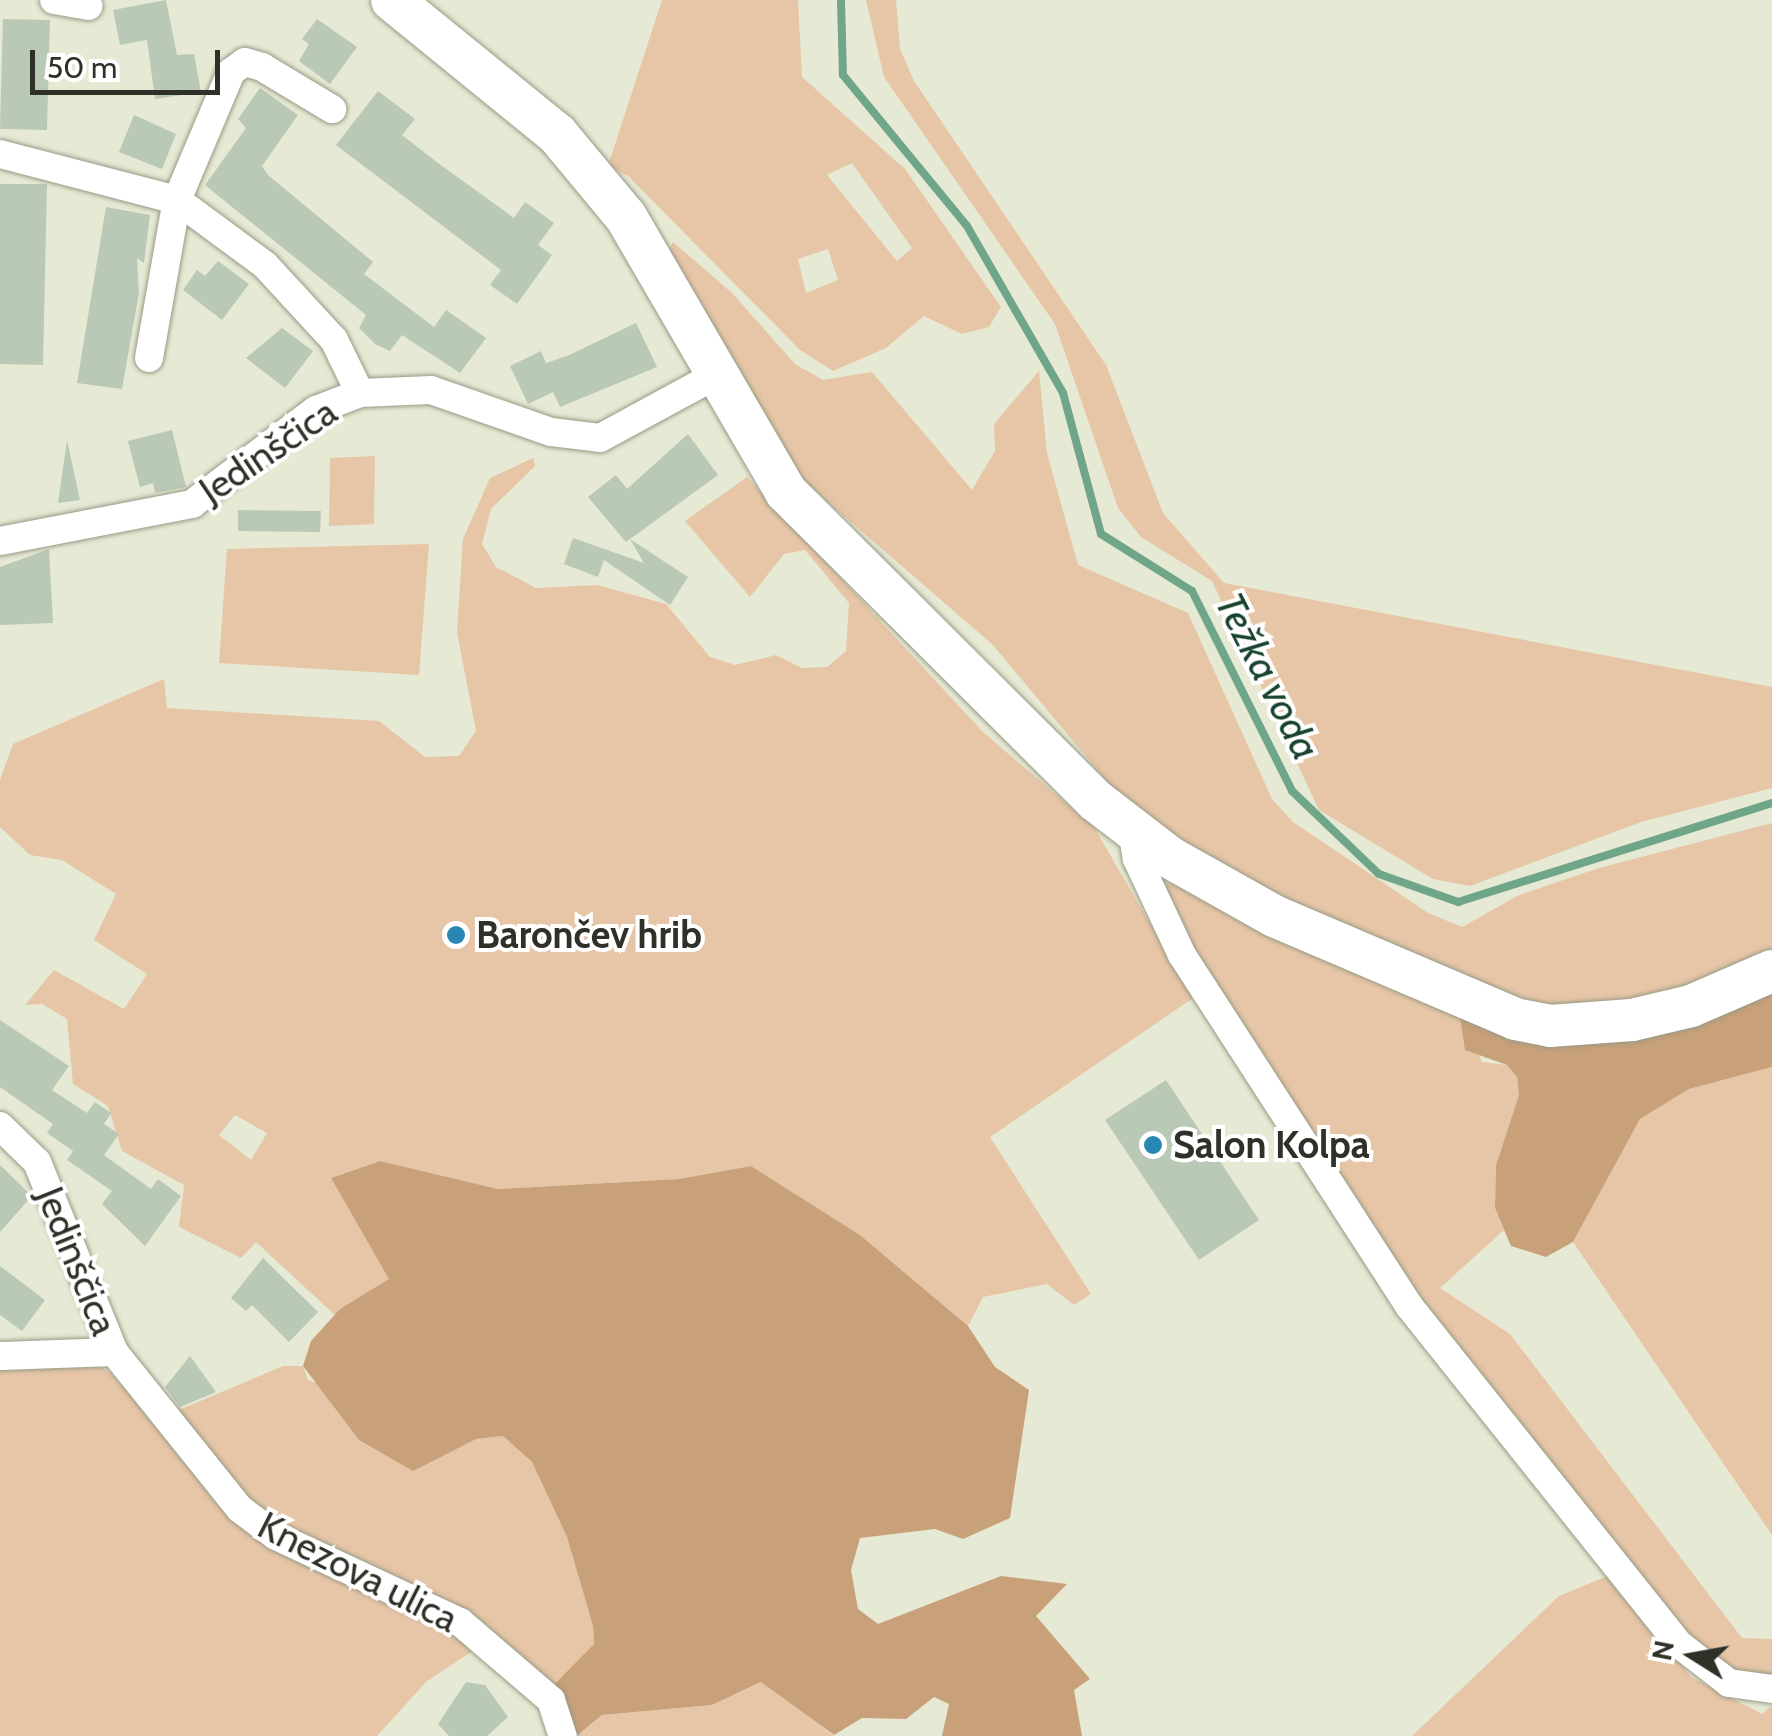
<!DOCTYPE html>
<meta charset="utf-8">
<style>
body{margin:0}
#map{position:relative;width:1772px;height:1736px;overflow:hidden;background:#e6e9d3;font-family:Cabin,sans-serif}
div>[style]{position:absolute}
.green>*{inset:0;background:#e7c6a7}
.forest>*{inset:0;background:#c8a079}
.stream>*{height:8px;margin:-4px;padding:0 4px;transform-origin:4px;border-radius:4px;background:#6fa589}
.building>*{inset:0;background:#bac8b6}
.roads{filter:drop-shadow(0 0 2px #989a86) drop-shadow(0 0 2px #989a86)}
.street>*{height:28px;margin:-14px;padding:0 14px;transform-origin:14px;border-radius:14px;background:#fff}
.primary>*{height:42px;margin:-21px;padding:0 21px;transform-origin:21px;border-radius:21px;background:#fff}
.dots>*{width:28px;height:28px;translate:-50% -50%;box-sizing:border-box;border:5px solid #fff;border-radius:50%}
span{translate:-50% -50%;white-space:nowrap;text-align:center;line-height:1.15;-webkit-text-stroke:8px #fff;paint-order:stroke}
.street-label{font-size:38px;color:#2f3128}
.poi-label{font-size:38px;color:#2f3128;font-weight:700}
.left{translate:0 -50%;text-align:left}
.water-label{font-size:40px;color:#16422e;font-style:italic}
.north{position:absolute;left:1642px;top:1606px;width:100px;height:100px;-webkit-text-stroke:8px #fff;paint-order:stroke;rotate:281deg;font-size:28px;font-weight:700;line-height:40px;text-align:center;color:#2f3128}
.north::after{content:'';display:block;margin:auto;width:35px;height:45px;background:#2f3128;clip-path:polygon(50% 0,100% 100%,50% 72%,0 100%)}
.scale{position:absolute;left:30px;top:50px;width:190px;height:45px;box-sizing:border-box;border:5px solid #2f3128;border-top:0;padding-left:12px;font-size:30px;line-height:35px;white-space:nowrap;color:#2f3128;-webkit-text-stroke:8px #fff;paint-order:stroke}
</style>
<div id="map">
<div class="green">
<div style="clip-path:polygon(evenodd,662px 0,798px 0,802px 77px,905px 169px,1001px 307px,989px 327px,962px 334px,924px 316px,886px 348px,833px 371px,800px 350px,628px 176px,608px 166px,662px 0,852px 163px,912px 248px,897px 261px,827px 175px,852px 163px,662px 0,828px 249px,838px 280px,806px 293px,798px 259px,828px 249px)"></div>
<div style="clip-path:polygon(866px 0,896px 0,900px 49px,914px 81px,1106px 365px,1163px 513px,1224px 583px,1772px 687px,1772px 788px,1641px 822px,1470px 886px,1433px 879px,1319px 810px,1212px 581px,1141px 537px,1118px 508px,1055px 324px,884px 77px)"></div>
<div style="clip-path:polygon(673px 242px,732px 293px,795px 364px,823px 380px,872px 372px,972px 490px,995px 451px,994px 424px,1039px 371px,1047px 453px,1078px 565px,1188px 613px,1272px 799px,1293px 822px,1428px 913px,1462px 927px,1519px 895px,1599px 868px,1772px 823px,1772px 958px,1671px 996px,1544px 1010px,1450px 982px,1145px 827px,993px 645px,778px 459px,669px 251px)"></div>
<div style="clip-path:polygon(375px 456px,374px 524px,329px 526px,330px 458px)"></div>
<div style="clip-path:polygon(evenodd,533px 458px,535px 466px,491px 509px,482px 544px,496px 567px,536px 588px,597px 585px,666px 604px,710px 657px,735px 665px,776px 655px,802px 668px,827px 667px,846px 651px,849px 603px,805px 550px,784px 554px,750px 597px,685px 521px,747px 477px,983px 732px,1094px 827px,1193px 998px,990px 1137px,1091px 1294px,1074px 1305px,1047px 1284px,983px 1297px,968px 1326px,860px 1235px,751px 1166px,679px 1179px,498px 1189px,380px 1161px,331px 1178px,390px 1279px,335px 1315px,256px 1242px,241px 1258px,179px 1227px,184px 1185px,122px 1151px,108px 1106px,73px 1084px,67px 1019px,42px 1004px,25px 1005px,54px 970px,124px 1009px,147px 974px,94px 940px,116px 894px,62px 860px,30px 855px,0 827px,0 780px,13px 744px,164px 679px,167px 708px,379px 721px,425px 757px,459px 756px,476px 731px,457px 632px,463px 539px,490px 478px,533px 458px,235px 1115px,267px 1133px,251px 1160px,219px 1135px,235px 1115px)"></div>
<div style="clip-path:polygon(429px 544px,419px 675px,219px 663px,227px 549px)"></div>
<div style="clip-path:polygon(1177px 883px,1460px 1017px,1482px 1062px,1507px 1065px,1517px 1077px,1519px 1095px,1496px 1165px,1495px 1208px,1504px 1230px,1440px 1288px,1510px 1334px,1742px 1638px,1772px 1639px,1772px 1680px,1754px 1682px,1703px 1656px,1421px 1307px,1228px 1014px,1160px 894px,1164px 884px)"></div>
<div style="clip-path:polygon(1772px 1067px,1772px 1535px,1573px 1242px,1640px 1119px,1689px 1089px)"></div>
<div style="clip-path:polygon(94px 1364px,111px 1373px,234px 1513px,470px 1643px,471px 1652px,426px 1682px,377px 1736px,0 1736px,0 1370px)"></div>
<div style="clip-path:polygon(283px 1366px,303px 1366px,308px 1380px,476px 1439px,503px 1436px,532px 1462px,567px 1537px,593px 1626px,594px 1643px,572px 1673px,551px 1688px,279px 1529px,167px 1415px)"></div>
<div style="clip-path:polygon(1610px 1575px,1691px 1677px,1762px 1714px,1772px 1705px,1772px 1736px,1412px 1736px,1559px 1596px)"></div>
<div style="clip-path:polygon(762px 1682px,834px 1736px,578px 1736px,602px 1715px,712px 1705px)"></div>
</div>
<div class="forest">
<div style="clip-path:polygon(1772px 990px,1772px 1067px,1689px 1089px,1640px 1119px,1573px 1242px,1546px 1257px,1511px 1246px,1495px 1208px,1496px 1165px,1519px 1095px,1517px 1077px,1507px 1065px,1465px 1050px,1460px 1017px)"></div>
<div style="clip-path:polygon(380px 1161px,498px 1189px,679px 1179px,751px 1166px,860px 1235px,968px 1326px,995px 1367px,1029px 1390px,1010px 1518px,963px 1539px,935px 1529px,860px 1538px,851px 1570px,858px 1609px,878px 1624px,1001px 1576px,1067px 1584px,1036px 1616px,1090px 1679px,1074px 1690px,1082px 1736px,942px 1736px,949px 1704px,934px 1697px,906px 1719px,862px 1718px,834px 1735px,761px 1682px,712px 1705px,602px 1715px,578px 1735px,551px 1688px,594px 1644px,593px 1626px,567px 1537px,532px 1462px,503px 1436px,476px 1439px,413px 1471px,359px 1440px,303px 1366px,311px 1341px,340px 1309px,389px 1279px,331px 1178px)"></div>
</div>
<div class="stream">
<div style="left:841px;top:0;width:75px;rotate:88.5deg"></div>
<div style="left:843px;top:75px;width:195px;rotate:50.6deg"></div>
<div style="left:967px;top:226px;width:193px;rotate:60.1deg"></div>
<div style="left:1063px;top:393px;width:146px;rotate:74.9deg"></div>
<div style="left:1101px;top:534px;width:107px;rotate:32.1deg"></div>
<div style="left:1192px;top:591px;width:224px;rotate:63.4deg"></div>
<div style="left:1292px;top:791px;width:120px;rotate:43.7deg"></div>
<div style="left:1379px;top:874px;width:84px;rotate:19.5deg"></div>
<div style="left:1458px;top:902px;width:329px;rotate:-17.5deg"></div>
</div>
<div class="building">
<div style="clip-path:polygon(166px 0,177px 55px,194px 54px,201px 92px,155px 99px,147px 40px,120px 45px,113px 10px)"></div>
<div style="clip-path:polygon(3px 19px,50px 20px,47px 130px,0 129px)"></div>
<div style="clip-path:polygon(317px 19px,357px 47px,330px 84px,299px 61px,309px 44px,302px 39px)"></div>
<div style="clip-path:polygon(260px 88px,298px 115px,262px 166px,268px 175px,373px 262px,364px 274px,434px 327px,446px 310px,486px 338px,460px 373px,402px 335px,390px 351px,375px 344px,359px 328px,366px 315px,205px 185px,246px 128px,238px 119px)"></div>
<div style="clip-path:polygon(378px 91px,415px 119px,402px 135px,438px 163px,514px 218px,525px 202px,554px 223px,538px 245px,552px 255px,517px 304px,490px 285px,501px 270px,336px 145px)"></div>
<div style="clip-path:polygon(134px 115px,176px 134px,162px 169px,119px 152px)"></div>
<div style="clip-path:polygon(0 184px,47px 184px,43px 365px,0 364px)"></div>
<div style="clip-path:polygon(106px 207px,150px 215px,144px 263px,137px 258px,139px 293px,122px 389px,77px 383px)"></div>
<div style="clip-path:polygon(218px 261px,249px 284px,222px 320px,183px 290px,197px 270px,205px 276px)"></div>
<div style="clip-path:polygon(636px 323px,657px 367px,560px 407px,553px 392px,528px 404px,510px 366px,541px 351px,546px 363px,567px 356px)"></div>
<div style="clip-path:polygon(282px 328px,313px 351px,285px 388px,246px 358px)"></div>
<div style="clip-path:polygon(172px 430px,186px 487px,155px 493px,153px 483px,140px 487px,128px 441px)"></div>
<div style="clip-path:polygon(688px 434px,718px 475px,626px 542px,588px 497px,616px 475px,627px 489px)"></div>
<div style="clip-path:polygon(67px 440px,80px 500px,58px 503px)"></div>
<div style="clip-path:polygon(238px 510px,321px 511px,320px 532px,238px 531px)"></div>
<div style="clip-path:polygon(573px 538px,644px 563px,630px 539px,688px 577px,670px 605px,604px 560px,598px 577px,564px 564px)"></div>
<div style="clip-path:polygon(49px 549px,53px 623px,0 625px,0 567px)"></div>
<div style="clip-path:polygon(0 1020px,69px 1066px,52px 1090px,87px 1113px,95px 1102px,111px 1113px,104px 1124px,119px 1134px,104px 1155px,151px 1189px,158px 1179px,181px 1196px,145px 1246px,102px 1204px,112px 1191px,67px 1160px,73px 1151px,47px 1133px,53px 1124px,0 1087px)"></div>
<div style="clip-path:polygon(1166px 1080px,1259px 1220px,1199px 1260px,1105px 1120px)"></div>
<div style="clip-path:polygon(0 1165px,32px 1196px,0 1232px)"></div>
<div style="clip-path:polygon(263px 1258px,318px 1312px,289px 1342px,252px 1305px,246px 1311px,231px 1298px)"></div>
<div style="clip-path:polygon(0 1266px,45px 1300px,22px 1331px,0 1315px)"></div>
<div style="clip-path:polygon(190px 1356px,216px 1392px,180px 1407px,165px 1387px)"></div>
<div style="clip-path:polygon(466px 1682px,485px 1685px,508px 1717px,487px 1736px,449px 1736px,438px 1724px)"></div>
</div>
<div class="roads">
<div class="street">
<div style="left:54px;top:0;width:35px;rotate:10deg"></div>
<div style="left:0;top:154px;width:183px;rotate:14.6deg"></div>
<div style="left:177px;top:200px;width:109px;rotate:36.5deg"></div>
<div style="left:265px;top:265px;width:102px;rotate:47.4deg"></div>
<div style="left:334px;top:340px;width:59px;rotate:63.9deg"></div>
<div style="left:149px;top:358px;width:160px;rotate:-80deg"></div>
<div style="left:177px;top:200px;width:139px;rotate:-67.1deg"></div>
<div style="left:231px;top:72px;width:17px;rotate:-36deg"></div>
<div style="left:245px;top:62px;width:18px;rotate:16deg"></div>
<div style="left:262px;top:67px;width:82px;rotate:31deg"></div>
<div style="left:0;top:541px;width:196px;rotate:-10.9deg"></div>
<div style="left:192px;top:504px;width:156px;rotate:-37.2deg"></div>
<div style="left:316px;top:410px;width:47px;rotate:-21.1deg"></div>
<div style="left:360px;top:393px;width:71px;rotate:-2.4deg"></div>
<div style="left:431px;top:390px;width:127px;rotate:19.3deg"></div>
<div style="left:551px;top:432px;width:49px;rotate:7deg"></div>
<div style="left:600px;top:438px;width:132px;rotate:-28.5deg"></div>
<div style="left:1132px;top:829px;width:30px;rotate:81deg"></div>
<div style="left:1137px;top:859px;width:106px;rotate:64.9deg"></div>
<div style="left:1182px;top:955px;width:418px;rotate:57.1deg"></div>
<div style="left:1409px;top:1306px;width:434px;rotate:51.4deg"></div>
<div style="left:1680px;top:1645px;width:62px;rotate:37.8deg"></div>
<div style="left:1729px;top:1683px;width:43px;rotate:7.9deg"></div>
<div style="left:0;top:1126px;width:52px;rotate:44.2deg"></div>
<div style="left:37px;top:1162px;width:205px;rotate:67.9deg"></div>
<div style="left:114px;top:1352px;width:201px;rotate:51.3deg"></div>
<div style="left:240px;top:1509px;width:45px;rotate:36.9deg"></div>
<div style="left:276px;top:1536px;width:203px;rotate:25.1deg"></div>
<div style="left:460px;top:1622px;width:120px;rotate:40.6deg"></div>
<div style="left:551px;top:1700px;width:38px;rotate:72deg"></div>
<div style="left:0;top:1356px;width:114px;rotate:-2deg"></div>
</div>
<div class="primary">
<div style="left:392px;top:0;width:213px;rotate:39.1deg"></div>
<div style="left:557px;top:134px;width:108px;rotate:50.3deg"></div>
<div style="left:626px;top:217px;width:318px;rotate:59.8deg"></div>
<div style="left:786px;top:492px;width:436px;rotate:44.9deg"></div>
<div style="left:1095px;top:800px;width:93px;rotate:37.6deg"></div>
<div style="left:1169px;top:857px;width:120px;rotate:29.3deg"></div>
<div style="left:1274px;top:916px;width:262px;rotate:23.1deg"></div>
<div style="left:1515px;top:1019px;width:36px;rotate:11deg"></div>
<div style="left:1550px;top:1026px;width:82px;rotate:-4.2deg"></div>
<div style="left:1632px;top:1020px;width:61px;rotate:-13.3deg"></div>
<div style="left:1691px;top:1006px;width:88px;rotate:-23.4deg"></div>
</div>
</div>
<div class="dots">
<div style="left:456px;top:935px;background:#2888b3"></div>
<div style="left:1153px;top:1145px;background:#2888b3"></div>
</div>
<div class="street-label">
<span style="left:268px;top:451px;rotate:-34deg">Jedinščica</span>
<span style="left:77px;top:1261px;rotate:68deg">Jedinščica</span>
<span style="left:358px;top:1572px;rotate:27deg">Knezova ulica</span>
</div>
<div class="poi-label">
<span class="left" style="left:476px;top:935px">Barončev hrib</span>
<span class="left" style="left:1173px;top:1145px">Salon Kolpa</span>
</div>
<div class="water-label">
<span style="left:1268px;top:676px;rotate:63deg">Težka voda</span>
</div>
<div class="north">N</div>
<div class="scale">50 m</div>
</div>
